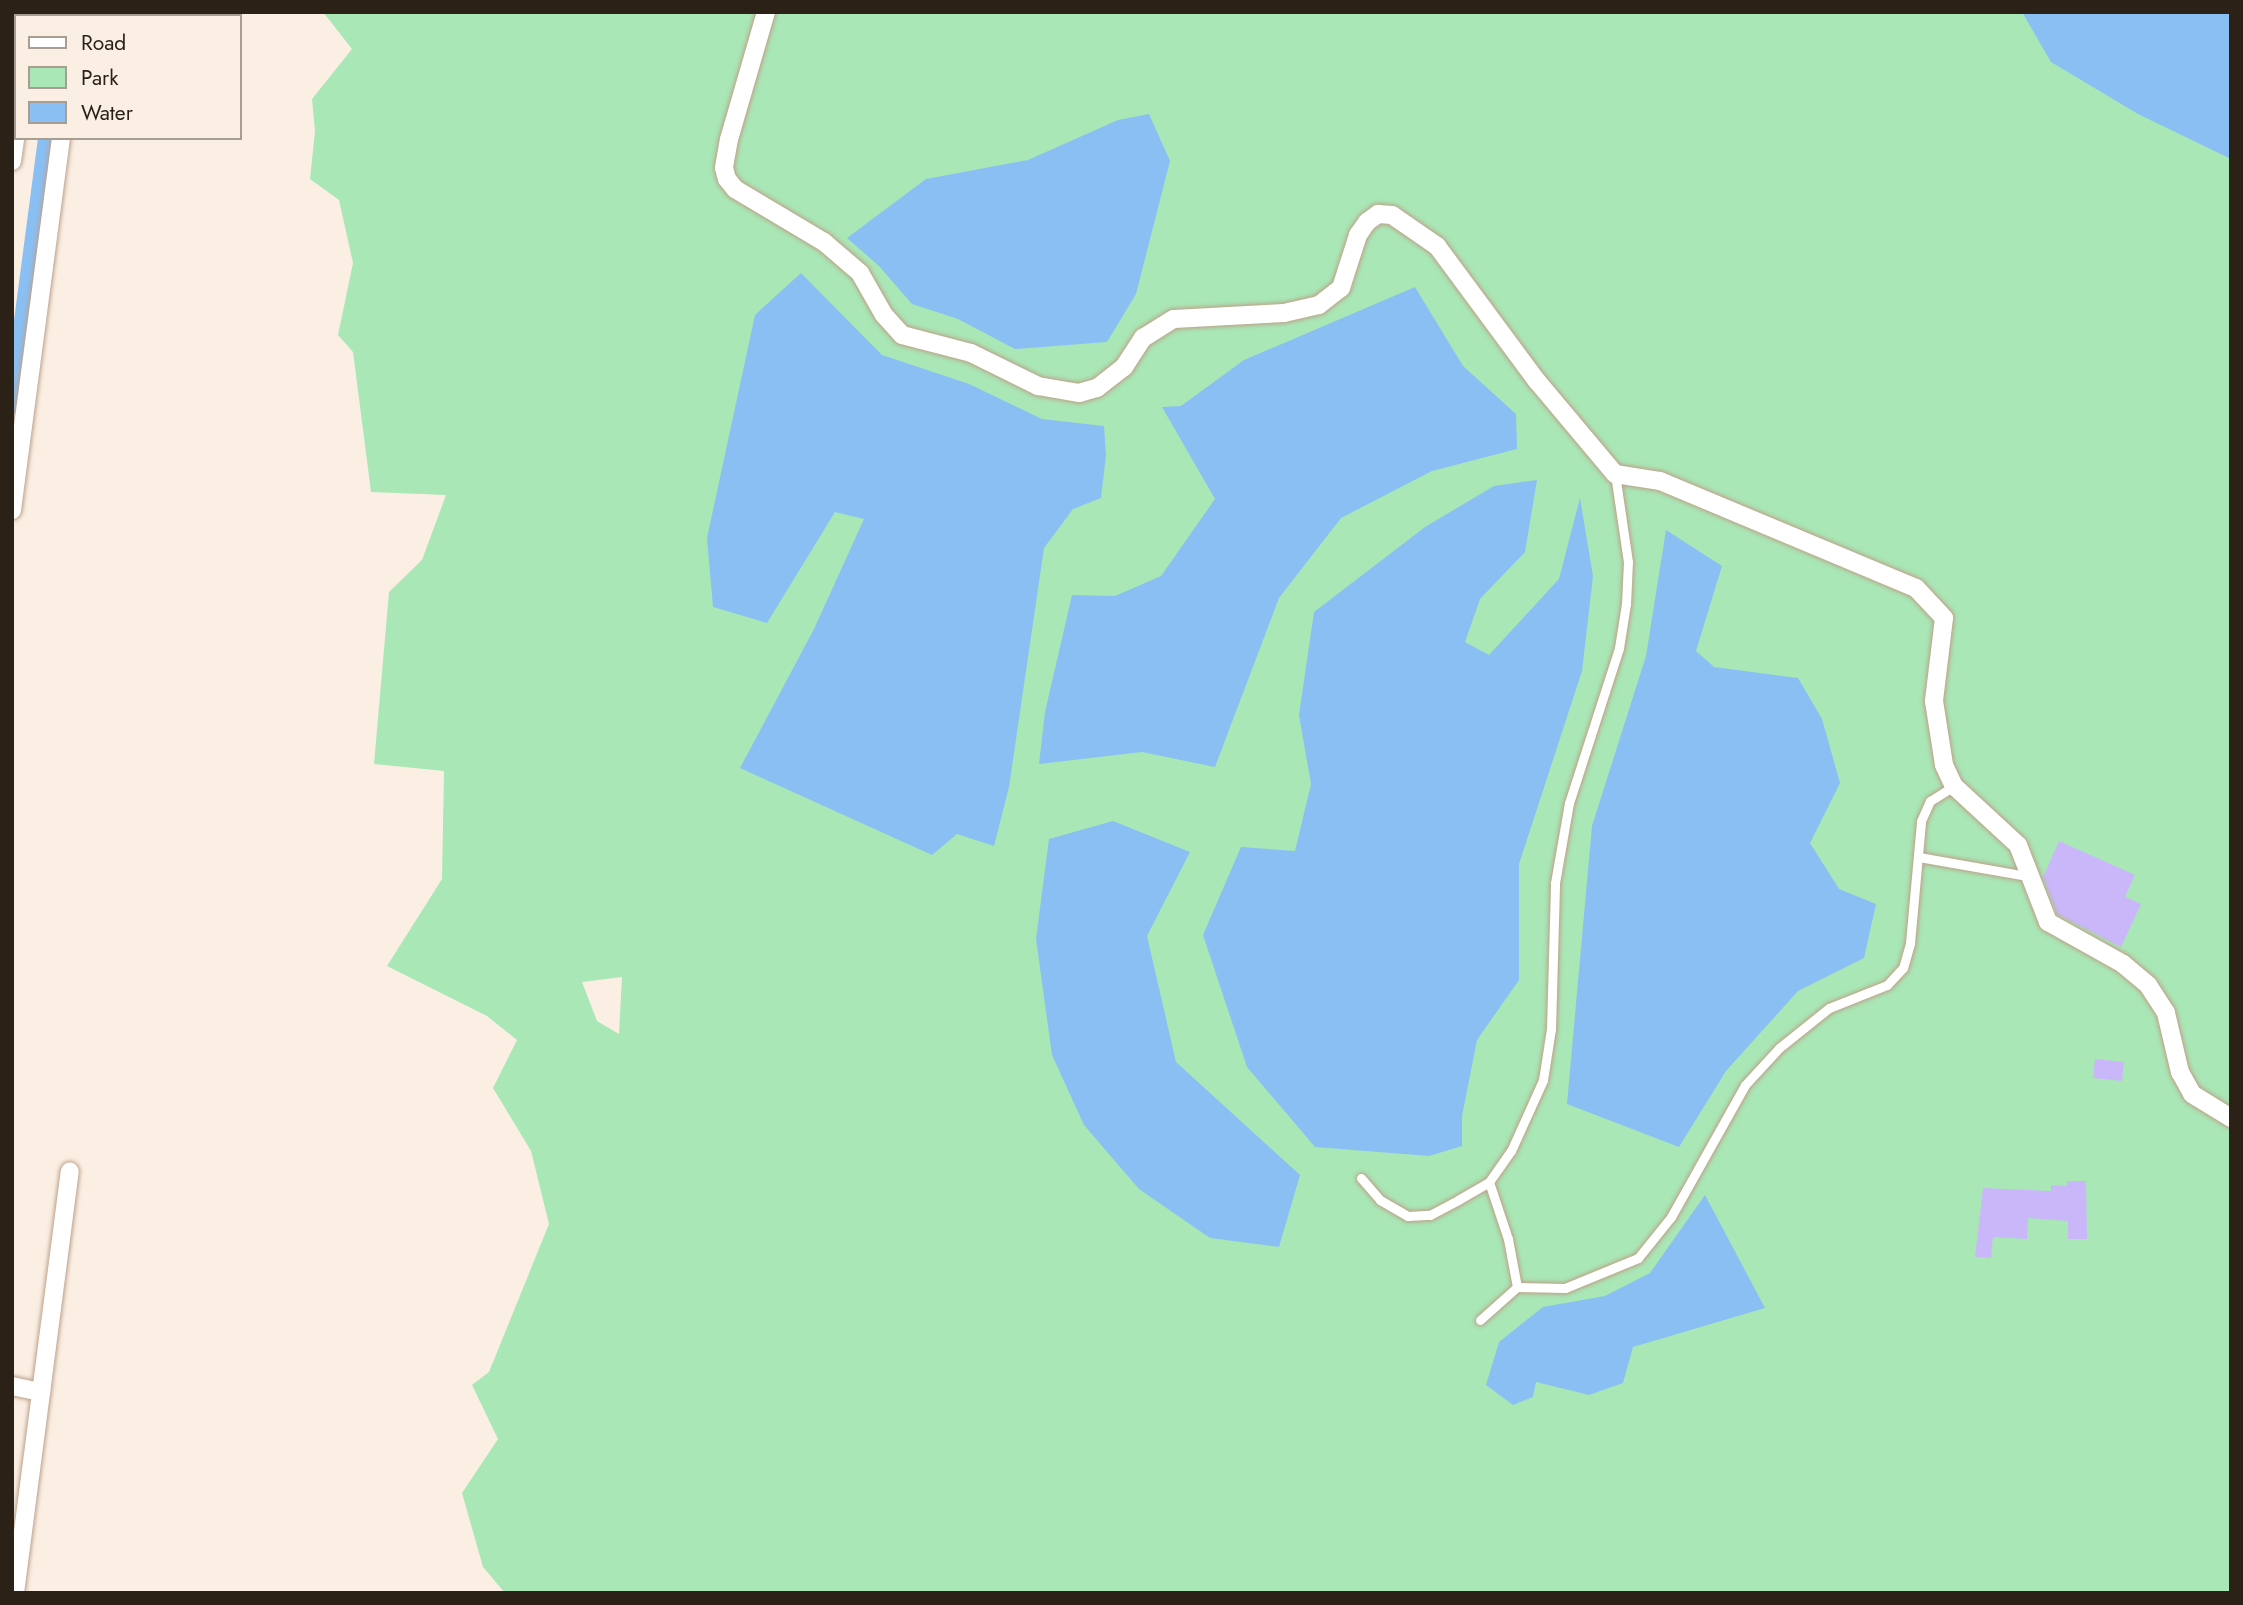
<!DOCTYPE html>
<style>
body{margin:0}
#map{position:relative;width:2243px;height:1605px;overflow:hidden;background:#fbefe4;font-family:Jost,sans-serif}
div>[style]{position:absolute}
.green>*{inset:0;background:#a9e7b7}
.water>*{inset:0;background:#8abff4}
.canal>*{height:19px;margin:-9.5px;padding:0 9.5px;transform-origin:9.5px;border-radius:9.5px;background:#8abff4}
.building>*{inset:0;background:#cab7fa}
.roads{filter:drop-shadow(0 0 2px #bda188) drop-shadow(0 0 2px #bda188)}
.service>*{height:9px;margin:-4.5px;padding:0 4.5px;transform-origin:4.5px;border-radius:4.5px;background:#fff}
.minor>*{height:18px;margin:-9px;padding:0 9px;transform-origin:9px;border-radius:9px;background:#fff}
span{translate:-50% -50%;white-space:nowrap;text-align:center;line-height:1.15;-webkit-text-stroke:5px #fbefe4;paint-order:stroke}
.frame{position:absolute;inset:0;border:14px solid #2c2117;pointer-events:none}
.legend{position:absolute;left:14px;top:14px;width:228px;height:126px;box-sizing:border-box;background:#fbefe4;border:2px solid #a89d92;margin:0;padding:9px 12px;list-style:none;font-size:21px;color:#2c2117}
.legend li{display:flex;align-items:center;gap:14px;height:35px}
.legend b{width:35px;border:2px solid #a89d92}
</style>
<div id="map">
<div class="green">
<div style="clip-path:polygon(evenodd,323px 12px,2231px 12px,2231px 1593px,505px 1593px,483px 1567px,462px 1493px,498px 1439px,472px 1385px,489px 1372px,549px 1224px,531px 1151px,493px 1088px,517px 1040px,487px 1016px,387px 966px,442px 879px,444px 771px,374px 764px,389px 592px,422px 560px,446px 495px,371px 492px,353px 352px,338px 335px,353px 263px,339px 200px,310px 179px,315px 131px,312px 99px,352px 49px,323px 12px,622px 977px,619px 1034px,597px 1021px,582px 982px,622px 977px)"></div>
</div>
<div class="water">
<div style="clip-path:polygon(2022px 12px,2231px 12px,2231px 159px,2138px 114px,2051px 62px)"></div>
<div style="clip-path:polygon(1149px 114px,1170px 161px,1136px 294px,1107px 342px,1015px 349px,958px 319px,912px 304px,879px 266px,847px 238px,926px 179px,1028px 160px,1118px 120px)"></div>
<div style="clip-path:polygon(801px 273px,882px 355px,969px 384px,1042px 419px,1104px 426px,1106px 455px,1101px 498px,1073px 509px,1044px 548px,1009px 787px,994px 846px,957px 834px,932px 855px,740px 768px,814px 629px,864px 519px,835px 512px,767px 623px,713px 607px,707px 538px,755px 315px)"></div>
<div style="clip-path:polygon(1415px 287px,1463px 366px,1516px 414px,1517px 449px,1432px 471px,1341px 518px,1279px 598px,1215px 767px,1142px 752px,1039px 764px,1045px 712px,1072px 595px,1115px 596px,1161px 576px,1215px 499px,1162px 407px,1181px 406px,1244px 360px)"></div>
<div style="clip-path:polygon(1537px 480px,1525px 552px,1480px 599px,1465px 642px,1489px 655px,1559px 579px,1580px 498px,1593px 576px,1582px 671px,1519px 864px,1519px 980px,1477px 1040px,1462px 1116px,1462px 1146px,1429px 1156px,1315px 1147px,1247px 1067px,1203px 935px,1241px 847px,1295px 851px,1311px 784px,1299px 715px,1314px 612px,1425px 527px,1494px 486px)"></div>
<div style="clip-path:polygon(1666px 530px,1722px 566px,1696px 651px,1714px 667px,1798px 678px,1822px 719px,1840px 783px,1810px 843px,1839px 889px,1876px 904px,1864px 958px,1798px 991px,1726px 1071px,1679px 1147px,1567px 1104px,1592px 826px,1646px 656px)"></div>
<div style="clip-path:polygon(1113px 821px,1190px 852px,1147px 936px,1176px 1062px,1300px 1175px,1279px 1247px,1210px 1238px,1139px 1189px,1084px 1125px,1052px 1055px,1036px 939px,1049px 839px)"></div>
<div style="clip-path:polygon(1705px 1195px,1765px 1308px,1633px 1347px,1623px 1383px,1589px 1395px,1536px 1382px,1533px 1397px,1513px 1405px,1486px 1385px,1499px 1342px,1543px 1307px,1605px 1296px,1650px 1273px)"></div>
</div>
<div class="canal">
<div style="left:62px;top:16px;width:4px;rotate:-76deg"></div>
<div style="left:12px;top:404px;width:268px;rotate:-82.5deg"></div>
</div>
<div class="building">
<div style="clip-path:polygon(2059px 841px,2135px 875px,2125px 897px,2141px 904px,2121px 947px,2057px 914px,2043px 877px)"></div>
<div style="clip-path:polygon(2095px 1059px,2124px 1062px,2122px 1081px,2093px 1078px)"></div>
<div style="clip-path:polygon(2067px 1181px,2086px 1181px,2087px 1239px,2068px 1239px,2068px 1221px,2028px 1218px,2027px 1239px,1993px 1237px,1991px 1258px,1975px 1257px,1983px 1188px,2051px 1191px,2051px 1185px,2067px 1186px)"></div>
</div>
<div class="roads">
<div class="service">
<div style="left:1919px;top:857px;width:110px;rotate:10deg"></div>
<div style="left:1361px;top:1178px;width:29px;rotate:49deg"></div>
<div style="left:1380px;top:1200px;width:32px;rotate:30deg"></div>
<div style="left:1408px;top:1216px;width:22px;rotate:-3deg"></div>
<div style="left:1430px;top:1215px;width:32px;rotate:-28deg"></div>
<div style="left:1458px;top:1200px;width:36px;rotate:-30deg"></div>
<div style="left:1489px;top:1182px;width:38px;rotate:-55deg"></div>
<div style="left:1511px;top:1151px;width:78px;rotate:-65.7deg"></div>
<div style="left:1543px;top:1080px;width:52px;rotate:-81.1deg"></div>
<div style="left:1551px;top:1029px;width:146px;rotate:-88.4deg"></div>
<div style="left:1555px;top:883px;width:81px;rotate:-80.1deg"></div>
<div style="left:1569px;top:803px;width:163px;rotate:-72.1deg"></div>
<div style="left:1619px;top:648px;width:45px;rotate:-81deg"></div>
<div style="left:1626px;top:604px;width:42px;rotate:-87.3deg"></div>
<div style="left:1628px;top:562px;width:89px;rotate:-98.4deg"></div>
<div style="left:1489px;top:1182px;width:60px;rotate:71.6deg"></div>
<div style="left:1508px;top:1239px;width:49px;rotate:79.4deg"></div>
<div style="left:1480px;top:1320px;width:50px;rotate:-41.7deg"></div>
<div style="left:1517px;top:1287px;width:48px;rotate:1.2deg"></div>
<div style="left:1565px;top:1288px;width:79px;rotate:-22.3deg"></div>
<div style="left:1638px;top:1258px;width:53px;rotate:-51.2deg"></div>
<div style="left:1671px;top:1217px;width:151px;rotate:-60.7deg"></div>
<div style="left:1745px;top:1085px;width:50px;rotate:-47.4deg"></div>
<div style="left:1779px;top:1048px;width:64px;rotate:-38.7deg"></div>
<div style="left:1829px;top:1008px;width:62px;rotate:-21.6deg"></div>
<div style="left:1887px;top:985px;width:23px;rotate:-47deg"></div>
<div style="left:1903px;top:968px;width:26px;rotate:-74deg"></div>
<div style="left:1910px;top:943px;width:122px;rotate:-84.8deg"></div>
<div style="left:1921px;top:821px;width:22px;rotate:-66deg"></div>
<div style="left:1930px;top:801px;width:28px;rotate:-32deg"></div>
</div>
<div class="minor">
<div style="left:766px;top:12px;width:132px;rotate:106.2deg"></div>
<div style="left:729px;top:139px;width:29px;rotate:100deg"></div>
<div style="left:724px;top:168px;width:11px;rotate:75deg"></div>
<div style="left:727px;top:179px;width:13px;rotate:51deg"></div>
<div style="left:735px;top:189px;width:104px;rotate:30.8deg"></div>
<div style="left:824px;top:242px;width:48px;rotate:40.7deg"></div>
<div style="left:860px;top:273px;width:48px;rotate:60.3deg"></div>
<div style="left:884px;top:315px;width:27px;rotate:48deg"></div>
<div style="left:902px;top:335px;width:71px;rotate:14.6deg"></div>
<div style="left:971px;top:353px;width:75px;rotate:26.2deg"></div>
<div style="left:1038px;top:386px;width:42px;rotate:9.7deg"></div>
<div style="left:1079px;top:393px;width:19px;rotate:-16deg"></div>
<div style="left:1097px;top:388px;width:34px;rotate:-38deg"></div>
<div style="left:1124px;top:367px;width:35px;rotate:-57deg"></div>
<div style="left:1143px;top:338px;width:36px;rotate:-32deg"></div>
<div style="left:1174px;top:319px;width:110px;rotate:-3.1deg"></div>
<div style="left:1284px;top:313px;width:36px;rotate:-13deg"></div>
<div style="left:1319px;top:305px;width:28px;rotate:-38deg"></div>
<div style="left:1341px;top:288px;width:56px;rotate:-72.2deg"></div>
<div style="left:1358px;top:235px;width:16px;rotate:-55deg"></div>
<div style="left:1367px;top:222px;width:14px;rotate:-36deg"></div>
<div style="left:1378px;top:214px;width:14px;rotate:4deg"></div>
<div style="left:1392px;top:215px;width:55px;rotate:34.6deg"></div>
<div style="left:1437px;top:246px;width:168px;rotate:53.5deg"></div>
<div style="left:1537px;top:381px;width:121px;rotate:50deg"></div>
<div style="left:1615px;top:474px;width:46px;rotate:8.8deg"></div>
<div style="left:1660px;top:481px;width:277px;rotate:22.7deg"></div>
<div style="left:1916px;top:588px;width:41px;rotate:47deg"></div>
<div style="left:1944px;top:618px;width:84px;rotate:96.9deg"></div>
<div style="left:1934px;top:701px;width:65px;rotate:81.1deg"></div>
<div style="left:1944px;top:765px;width:23px;rotate:65deg"></div>
<div style="left:1954px;top:786px;width:87px;rotate:42.7deg"></div>
<div style="left:2018px;top:845px;width:83px;rotate:68.7deg"></div>
<div style="left:2048px;top:922px;width:86px;rotate:29.2deg"></div>
<div style="left:2123px;top:964px;width:33px;rotate:40deg"></div>
<div style="left:2148px;top:985px;width:33px;rotate:57deg"></div>
<div style="left:2166px;top:1013px;width:61px;rotate:76.7deg"></div>
<div style="left:2180px;top:1072px;width:25px;rotate:61deg"></div>
<div style="left:2192px;top:1094px;width:46px;rotate:31.6deg"></div>
<div style="left:31px;top:16px;width:4px;rotate:-76deg"></div>
<div style="left:78px;top:16px;width:4px;rotate:-90deg"></div>
<div style="left:12px;top:161px;width:27px;rotate:-82deg"></div>
<div style="left:12px;top:510px;width:375px;rotate:-82.5deg"></div>
<div style="left:12px;top:1386px;width:30px;rotate:12deg"></div>
<div style="left:15px;top:1593px;width:425px;rotate:-82.6deg"></div>
</div>
</div>
<div class="frame"></div>
<ul class="legend">
<li><b style="height:9px;background:#fff"></b>Road</li>
<li><b style="height:19px;background:#a9e7b7"></b>Park</li>
<li><b style="height:19px;background:#8abff4"></b>Water</li>
</ul>
</div>
